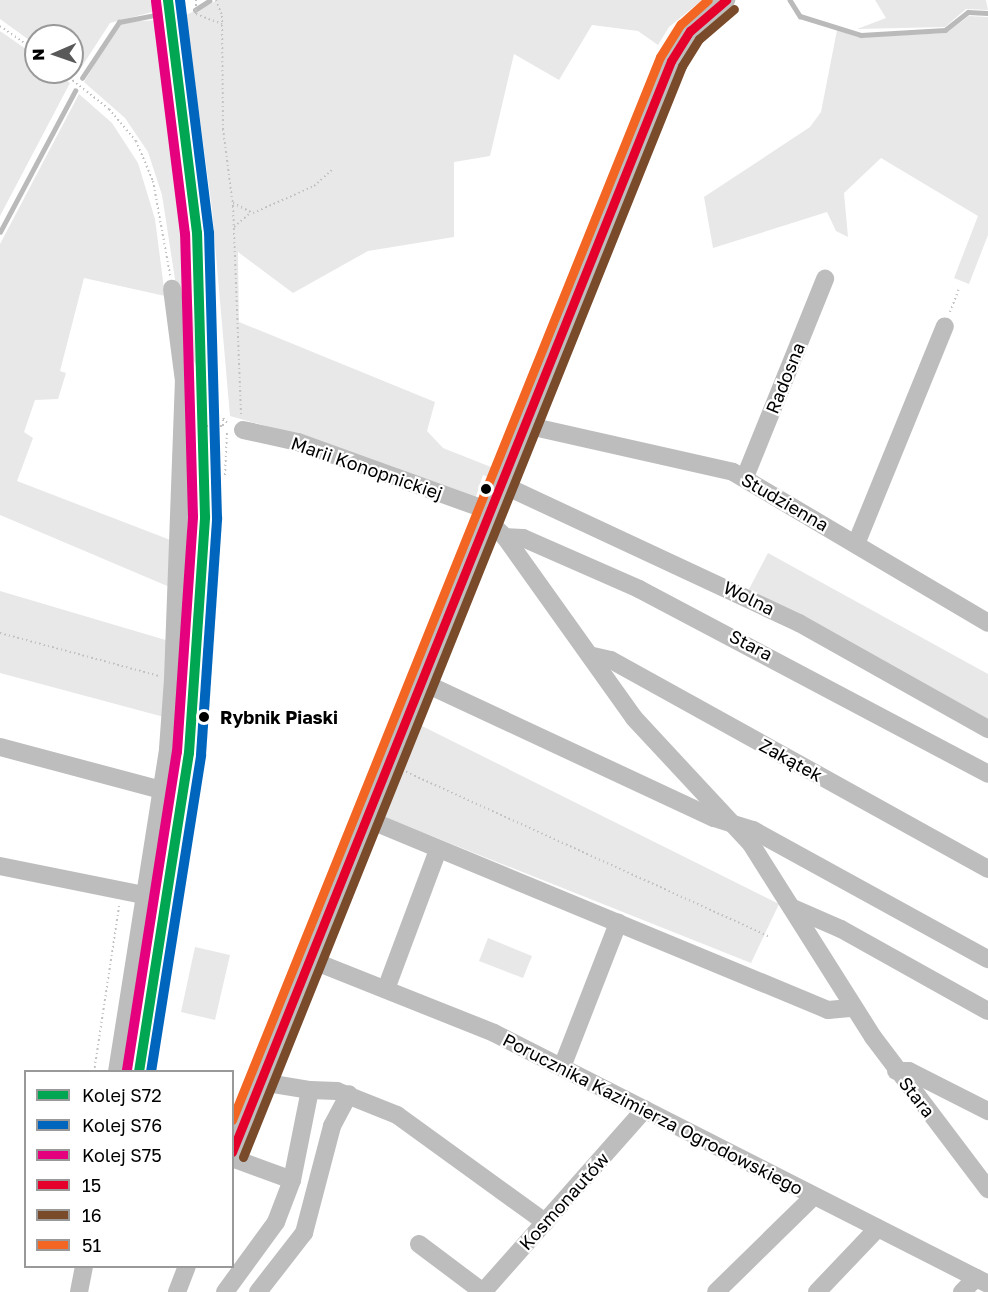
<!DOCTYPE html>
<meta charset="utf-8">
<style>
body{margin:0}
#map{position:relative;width:988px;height:1292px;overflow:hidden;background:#fff;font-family:"Golos Text",sans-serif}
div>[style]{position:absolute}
.green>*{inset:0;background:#e8e8e8}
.stream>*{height:4.5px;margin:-2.25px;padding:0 2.25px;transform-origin:2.25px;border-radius:2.25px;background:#bababa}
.path>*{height:2px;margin-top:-1px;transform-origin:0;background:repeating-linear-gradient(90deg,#c2c2c2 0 1.5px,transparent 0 4.5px)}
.minor>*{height:18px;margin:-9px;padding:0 9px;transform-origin:9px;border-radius:9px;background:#bdbdbd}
.bus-1>*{height:9px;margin:-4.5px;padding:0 4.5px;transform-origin:4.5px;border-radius:4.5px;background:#e4002b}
.bus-2>*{height:9px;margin:-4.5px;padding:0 4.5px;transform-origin:4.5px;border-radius:4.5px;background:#7a4b2a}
.bus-3>*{height:9px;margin:-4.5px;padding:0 4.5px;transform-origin:4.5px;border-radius:4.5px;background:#f26522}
.rail-1>*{height:10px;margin:-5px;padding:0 5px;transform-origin:5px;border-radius:5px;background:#00a651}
.rail-2>*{height:10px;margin:-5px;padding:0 5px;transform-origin:5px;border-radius:5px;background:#0065bd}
.rail-3>*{height:10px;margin:-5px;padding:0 5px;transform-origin:5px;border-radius:5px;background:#e5007d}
.dots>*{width:16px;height:16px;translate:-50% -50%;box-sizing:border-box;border:3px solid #fff;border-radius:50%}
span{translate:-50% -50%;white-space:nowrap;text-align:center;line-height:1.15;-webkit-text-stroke:4.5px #fff;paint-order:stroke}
.street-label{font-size:18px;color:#000}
.stop-label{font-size:18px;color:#000;font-weight:700}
.left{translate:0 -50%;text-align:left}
.legend{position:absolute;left:24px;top:1070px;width:210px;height:198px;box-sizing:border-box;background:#fff;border:2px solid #999;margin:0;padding:8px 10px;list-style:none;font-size:18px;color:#000}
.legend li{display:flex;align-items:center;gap:12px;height:30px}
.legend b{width:30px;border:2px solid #999}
.north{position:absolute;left:24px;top:24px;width:60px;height:60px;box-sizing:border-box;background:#fff;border:2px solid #999;border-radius:50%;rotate:268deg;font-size:16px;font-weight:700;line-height:24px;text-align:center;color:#000}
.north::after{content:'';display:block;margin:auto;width:21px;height:27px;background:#595959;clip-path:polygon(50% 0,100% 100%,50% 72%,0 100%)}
</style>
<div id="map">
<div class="green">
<div style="clip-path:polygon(0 0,158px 0,160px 10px,110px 23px,77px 74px,72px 71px,72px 36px,36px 36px,36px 45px,0 19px)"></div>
<div style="clip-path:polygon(218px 0,702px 0,669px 27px,658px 45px,638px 31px,592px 25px,559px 80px,514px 54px,490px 156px,454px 162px,454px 237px,368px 251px,293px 293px,238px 252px,239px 322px,435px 402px,427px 431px,443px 448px,496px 469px,493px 479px,483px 475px,475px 500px,299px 435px,230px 416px,212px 209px,186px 15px)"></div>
<div style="clip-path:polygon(875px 0,986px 0,988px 10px,966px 9px,945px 27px,857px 29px,886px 18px)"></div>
<div style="clip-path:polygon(969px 16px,988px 17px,988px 235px,969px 284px,954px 278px,978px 216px,881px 158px,844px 193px,848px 237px,836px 231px,827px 212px,713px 248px,704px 197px,810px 127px,821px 112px,837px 30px,863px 37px,946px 33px)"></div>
<div style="clip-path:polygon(161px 20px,183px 183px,197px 367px,185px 344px,162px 195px,148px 152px,125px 118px,84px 82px,120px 22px)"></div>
<div style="clip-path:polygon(0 31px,36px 56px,36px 72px,56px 72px,70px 83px,0 216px)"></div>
<div style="clip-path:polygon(79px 94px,112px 123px,138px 163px,155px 219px,165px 296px,84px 278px,60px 371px,66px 373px,58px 399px,35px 400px,24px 432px,33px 438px,17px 481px,173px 541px,172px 588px,0 515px,0 244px)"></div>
<div style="clip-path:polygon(768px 553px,988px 674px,988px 722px,747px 593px)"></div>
<div style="clip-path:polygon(0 591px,169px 641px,164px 717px,0 673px)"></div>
<div style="clip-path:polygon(418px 724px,779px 904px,751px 963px,384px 817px)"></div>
<div style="clip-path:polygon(488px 938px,532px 956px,523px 978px,479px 961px)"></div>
<div style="clip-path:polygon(195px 947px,230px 955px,215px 1020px,181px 1012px)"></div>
</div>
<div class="stream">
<div style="left:790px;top:0;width:19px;rotate:58deg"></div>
<div style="left:800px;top:16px;width:64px;rotate:17.3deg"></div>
<div style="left:861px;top:35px;width:84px;rotate:-3.4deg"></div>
<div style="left:945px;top:30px;width:29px;rotate:-38deg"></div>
<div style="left:968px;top:12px;width:20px;rotate:3deg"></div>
<div style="left:195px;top:10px;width:17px;rotate:-33deg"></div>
<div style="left:82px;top:78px;width:67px;rotate:-56.5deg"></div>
<div style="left:119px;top:22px;width:33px;rotate:-11deg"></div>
<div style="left:0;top:232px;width:160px;rotate:-62deg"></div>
</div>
<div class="path">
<div style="left:196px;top:0;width:14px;rotate:90deg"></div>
<div style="left:196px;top:14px;width:28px;rotate:21deg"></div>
<div style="left:216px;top:0;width:17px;rotate:69deg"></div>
<div style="left:222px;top:16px;width:113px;rotate:89.5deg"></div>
<div style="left:223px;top:129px;width:78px;rotate:82.6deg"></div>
<div style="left:233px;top:206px;width:210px;rotate:87.8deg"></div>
<div style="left:0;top:26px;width:44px;rotate:34.8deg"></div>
<div style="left:62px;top:72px;width:60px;rotate:38.2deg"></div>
<div style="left:109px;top:109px;width:42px;rotate:49.8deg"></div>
<div style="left:136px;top:141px;width:43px;rotate:67deg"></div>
<div style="left:153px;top:181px;width:96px;rotate:79.7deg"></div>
<div style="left:233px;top:203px;width:22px;rotate:27deg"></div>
<div style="left:253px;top:213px;width:67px;rotate:-23.9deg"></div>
<div style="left:314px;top:186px;width:27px;rotate:-42deg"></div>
<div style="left:234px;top:227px;width:21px;rotate:-41deg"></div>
<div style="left:950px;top:312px;width:25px;rotate:-69deg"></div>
<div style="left:198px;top:426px;width:25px"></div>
<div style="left:223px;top:426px;width:8px;rotate:-90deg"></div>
<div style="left:223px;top:418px;width:8px;rotate:50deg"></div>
<div style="left:225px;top:475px;width:42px;rotate:-87.3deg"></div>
<div style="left:0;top:633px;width:165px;rotate:15.1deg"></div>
<div style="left:402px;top:770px;width:402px;rotate:24.4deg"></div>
<div style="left:94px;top:1072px;width:168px;rotate:-81.4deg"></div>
</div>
<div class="minor">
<div style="left:525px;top:425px;width:213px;rotate:12.7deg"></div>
<div style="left:733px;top:472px;width:296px;rotate:30.6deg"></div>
<div style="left:243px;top:430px;width:56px;rotate:12.3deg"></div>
<div style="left:298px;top:442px;width:204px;rotate:19.8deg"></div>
<div style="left:745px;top:477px;width:214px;rotate:-68deg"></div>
<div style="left:501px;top:484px;width:329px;rotate:25deg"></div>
<div style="left:799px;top:623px;width:217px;rotate:29.3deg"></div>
<div style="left:487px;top:520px;width:25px;rotate:43deg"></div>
<div style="left:505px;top:537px;width:222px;rotate:54.5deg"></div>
<div style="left:634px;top:718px;width:172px;rotate:47.1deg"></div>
<div style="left:751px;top:844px;width:228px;rotate:57.7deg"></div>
<div style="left:873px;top:1037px;width:191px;rotate:52.9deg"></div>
<div style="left:505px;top:537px;width:18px;rotate:3deg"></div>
<div style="left:523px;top:538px;width:127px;rotate:23.7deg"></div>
<div style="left:639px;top:589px;width:395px;rotate:27.9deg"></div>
<div style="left:856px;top:544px;width:235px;rotate:-67.8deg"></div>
<div style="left:593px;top:656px;width:18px;rotate:13deg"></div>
<div style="left:611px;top:660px;width:431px;rotate:29deg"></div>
<div style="left:422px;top:682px;width:322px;rotate:25deg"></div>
<div style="left:714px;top:818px;width:41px;rotate:17.1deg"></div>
<div style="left:753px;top:830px;width:268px;rotate:28.8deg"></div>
<div style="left:0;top:747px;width:168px;rotate:14.9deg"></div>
<div style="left:367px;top:819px;width:499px;rotate:22.5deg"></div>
<div style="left:828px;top:1010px;width:25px;rotate:-5deg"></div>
<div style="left:0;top:866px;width:147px;rotate:11.4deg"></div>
<div style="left:795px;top:909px;width:50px;rotate:23.5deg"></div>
<div style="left:841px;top:929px;width:168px;rotate:29.2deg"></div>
<div style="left:311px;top:960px;width:197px;rotate:21.7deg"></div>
<div style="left:494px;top:1033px;width:554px;rotate:26.93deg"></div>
<div style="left:386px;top:989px;width:148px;rotate:-69.5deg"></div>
<div style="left:562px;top:1067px;width:155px;rotate:-68.7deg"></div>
<div style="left:896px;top:1071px;width:13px"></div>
<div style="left:909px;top:1071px;width:89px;rotate:26.9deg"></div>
<div style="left:117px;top:1072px;width:327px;rotate:-81deg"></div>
<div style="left:168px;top:749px;width:70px;rotate:-85.9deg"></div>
<div style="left:173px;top:679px;width:298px;rotate:-87.9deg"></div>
<div style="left:184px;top:381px;width:93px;rotate:-97.4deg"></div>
<div style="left:261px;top:1082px;width:50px;rotate:9.3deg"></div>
<div style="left:310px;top:1090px;width:92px;rotate:101.3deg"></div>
<div style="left:310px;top:1090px;width:27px;rotate:2deg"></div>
<div style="left:337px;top:1091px;width:65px;rotate:21.8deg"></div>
<div style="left:397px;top:1115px;width:183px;rotate:35.9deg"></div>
<div style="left:232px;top:1153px;width:1177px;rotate:-68.1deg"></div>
<div style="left:671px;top:61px;width:36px;rotate:-58deg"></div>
<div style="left:690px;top:31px;width:48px;rotate:-40.7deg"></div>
<div style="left:419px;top:1244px;width:80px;rotate:36.9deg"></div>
<div style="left:79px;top:1292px;width:26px;rotate:-79deg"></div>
<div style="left:177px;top:1292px;width:28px;rotate:-69deg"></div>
<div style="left:225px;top:1292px;width:87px;rotate:-53.9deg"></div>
<div style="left:276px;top:1222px;width:45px;rotate:-69.1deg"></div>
<div style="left:292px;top:1180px;width:64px;rotate:-159.9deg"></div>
<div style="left:258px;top:1292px;width:75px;rotate:-52.1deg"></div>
<div style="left:304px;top:1233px;width:111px;rotate:-75.3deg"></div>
<div style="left:332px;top:1126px;width:36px;rotate:-62deg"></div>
<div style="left:483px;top:1292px;width:244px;rotate:-48.5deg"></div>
<div style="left:716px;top:1292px;width:137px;rotate:-44.4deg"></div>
<div style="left:817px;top:1292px;width:88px;rotate:-46.4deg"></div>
<div style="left:962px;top:1292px;width:20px;rotate:-45deg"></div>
</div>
<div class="bus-1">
<div style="left:232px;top:1152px;width:1176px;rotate:-68.08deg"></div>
<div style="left:671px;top:61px;width:36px;rotate:-58deg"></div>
<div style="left:690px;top:31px;width:48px;rotate:-40.7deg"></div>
</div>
<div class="bus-2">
<div style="left:243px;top:1157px;width:1176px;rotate:-68.08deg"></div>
<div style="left:682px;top:66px;width:32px;rotate:-58deg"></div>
<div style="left:699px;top:39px;width:46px;rotate:-40.6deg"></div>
</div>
<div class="bus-3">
<div style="left:232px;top:1120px;width:1146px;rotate:-68.07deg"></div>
<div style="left:660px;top:57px;width:39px;rotate:-58deg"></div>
<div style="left:681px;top:24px;width:36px;rotate:-42deg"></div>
</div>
<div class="rail-1">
<div style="left:139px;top:1072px;width:323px;rotate:-81.1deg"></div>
<div style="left:189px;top:753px;width:237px;rotate:-86.1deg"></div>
<div style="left:205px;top:517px;width:284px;rotate:-91.6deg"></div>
<div style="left:197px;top:233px;width:235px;rotate:-97.1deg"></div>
</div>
<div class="rail-2">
<div style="left:151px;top:1072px;width:321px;rotate:-81deg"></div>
<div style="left:201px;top:755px;width:238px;rotate:-86.1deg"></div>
<div style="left:217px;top:518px;width:285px;rotate:-91.6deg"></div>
<div style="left:209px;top:233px;width:235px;rotate:-97.1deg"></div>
</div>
<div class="rail-3">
<div style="left:127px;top:1070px;width:322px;rotate:-81.1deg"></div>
<div style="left:177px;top:752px;width:236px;rotate:-86.1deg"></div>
<div style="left:193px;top:517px;width:283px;rotate:-91.6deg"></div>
<div style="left:185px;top:234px;width:235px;rotate:-97.1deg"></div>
</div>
<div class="dots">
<div style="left:486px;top:489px;background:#000"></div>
<div style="left:204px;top:717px;background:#000"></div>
</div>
<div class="street-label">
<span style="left:785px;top:378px;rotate:-68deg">Radosna</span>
<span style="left:367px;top:468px;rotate:19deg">Marii Konopnickiej</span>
<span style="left:785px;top:502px;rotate:30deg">Studzienna</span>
<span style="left:749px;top:598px;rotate:26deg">Wolna</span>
<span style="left:751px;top:645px;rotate:27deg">Stara</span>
<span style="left:791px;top:760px;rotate:29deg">Zakątek</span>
<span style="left:917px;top:1097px;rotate:52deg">Stara</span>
<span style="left:653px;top:1114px;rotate:27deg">Porucznika Kazimierza Ogrodowskiego</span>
<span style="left:564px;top:1201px;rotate:-48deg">Kosmonautów</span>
</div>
<div class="stop-label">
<span class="left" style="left:220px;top:717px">Rybnik Piaski</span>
</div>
<ul class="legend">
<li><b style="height:8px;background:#00a651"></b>Kolej S72</li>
<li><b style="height:8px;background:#0065bd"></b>Kolej S76</li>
<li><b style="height:8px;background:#e5007d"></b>Kolej S75</li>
<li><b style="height:8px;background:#e4002b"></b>15</li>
<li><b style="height:8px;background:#7a4b2a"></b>16</li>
<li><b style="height:8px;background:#f26522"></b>51</li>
</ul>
<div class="north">N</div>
</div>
